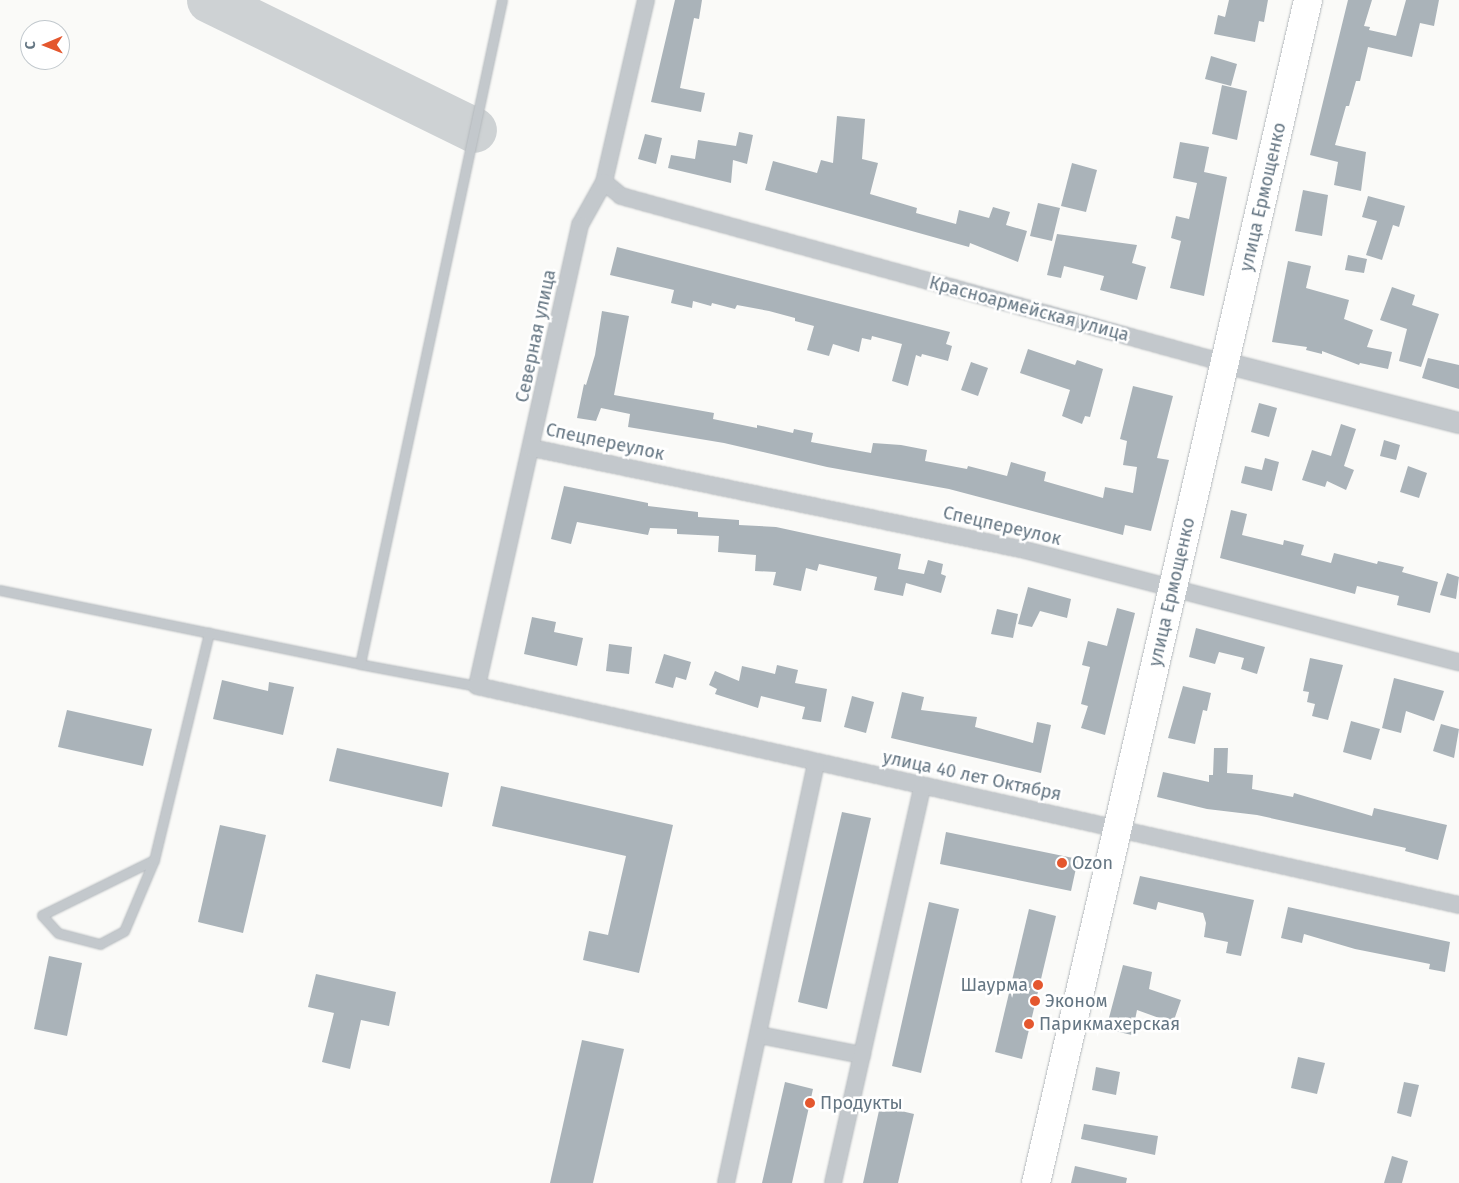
<!DOCTYPE html>
<meta charset="utf-8">
<style>
body{margin:0}
#map{position:relative;width:1459px;height:1183px;overflow:hidden;background:#fafaf8;font-family:"Fira Sans",sans-serif}
div>[style]{position:absolute}
.taxiway>*{height:45px;margin:-22.5px;padding:0 22.5px;transform-origin:22.5px;border-radius:22.5px;background:#ced2d4}
.building>*{inset:0;background:#aab3b9}
.roads{filter:drop-shadow(0 0 1px #b4b9bd) drop-shadow(0 0 1px #b4b9bd)}
.service>*{height:9px;margin:-4.5px;padding:0 4.5px;transform-origin:4.5px;border-radius:4.5px;background:#c3c8cc}
.minor>*{height:16px;margin:-8px;padding:0 8px;transform-origin:8px;border-radius:8px;background:#c3c8cc}
.tertiary>*{height:20px;margin:-10px;padding:0 10px;transform-origin:10px;border-radius:10px;background:#c3c8cc}
.trunk>*{height:28px;margin:-14px;padding:0 14px;transform-origin:14px;border-radius:14px;background:#fff}
.dots>*{width:14px;height:14px;translate:-50% -50%;box-sizing:border-box;border:2px solid #fff;border-radius:50%}
span{translate:-50% -50%;white-space:nowrap;text-align:center;line-height:1.15;-webkit-text-stroke:5px #fff;paint-order:stroke}
.street-label{font-size:18px;color:#657683}
.poi-label{font-size:18px;color:#657683}
.left{translate:0 -50%;text-align:left}
.right{translate:-100% -50%;text-align:right}
.north{position:absolute;left:20px;top:20px;width:50px;height:50px;box-sizing:border-box;background:#fff;border:1px solid #c1c8cd;border-radius:50%;rotate:269deg;font-size:14px;font-weight:700;line-height:20px;text-align:center;color:#657683}
.north::after{content:'';display:block;margin:auto;width:18px;height:22px;background:#e4572e;clip-path:polygon(50% 0,100% 100%,50% 72%,0 100%)}
</style>
<div id="map">
<div class="taxiway">
<div style="left:209px;top:0;width:295px;rotate:26.1deg"></div>
</div>
<div class="building">
<div style="clip-path:polygon(675px 0,702px 0,699px 19px,694px 18px,680px 88px,705px 93px,701px 112px,651px 102px)"></div>
<div style="clip-path:polygon(1229px 0,1268px 0,1264px 22px,1259px 21px,1255px 42px,1214px 34px,1218px 15px,1225px 17px)"></div>
<div style="clip-path:polygon(1348px 0,1372px 0,1364px 26px,1370px 27px,1369px 30px,1396px 36px,1406px 0,1439px 0,1434px 26px,1420px 23px,1412px 57px,1368px 47px,1360px 81px,1356px 81px,1349px 106px,1346px 106px,1335px 145px,1366px 152px,1361px 191px,1334px 185px,1338px 162px,1310px 155px)"></div>
<div style="clip-path:polygon(1211px 56px,1237px 64px,1231px 86px,1205px 79px)"></div>
<div style="clip-path:polygon(1222px 85px,1247px 91px,1237px 140px,1212px 134px)"></div>
<div style="clip-path:polygon(837px 116px,865px 119px,862px 159px,878px 163px,870px 194px,917px 208px,916px 213px,956px 224px,959px 210px,989px 218px,993px 207px,1010px 212px,1006px 225px,1027px 231px,1018px 262px,970px 243px,969px 247px,765px 190px,773px 161px,817px 173px,821px 160px,833px 163px)"></div>
<div style="clip-path:polygon(739px 132px,753px 135px,747px 164px,733px 160px,731px 183px,668px 168px,671px 155px,695px 159px,698px 140px,736px 146px)"></div>
<div style="clip-path:polygon(645px 134px,662px 138px,656px 164px,638px 159px)"></div>
<div style="clip-path:polygon(1180px 142px,1209px 147px,1204px 172px,1227px 177px,1204px 296px,1170px 288px,1181px 241px,1171px 238px,1176px 216px,1189px 219px,1197px 183px,1173px 178px)"></div>
<div style="clip-path:polygon(1072px 163px,1097px 170px,1086px 212px,1061px 206px)"></div>
<div style="clip-path:polygon(1303px 190px,1328px 195px,1322px 236px,1295px 231px)"></div>
<div style="clip-path:polygon(1368px 196px,1405px 206px,1399px 227px,1393px 225px,1382px 260px,1366px 255px,1377px 221px,1362px 217px)"></div>
<div style="clip-path:polygon(1038px 203px,1060px 208px,1052px 241px,1030px 236px)"></div>
<div style="clip-path:polygon(1057px 234px,1137px 245px,1132px 263px,1146px 267px,1137px 300px,1100px 290px,1104px 276px,1064px 266px,1061px 278px,1047px 275px)"></div>
<div style="clip-path:polygon(617px 247px,950px 332px,946px 344px,952px 346px,948px 361px,922px 354px,921px 357px,916px 355px,908px 386px,892px 381px,902px 344px,872px 336px,871px 340px,862px 338px,859px 352px,833px 344px,829px 356px,807px 350px,814px 326px,795px 321px,795px 318px,769px 311px,737px 305px,735px 309px,712px 303px,711px 306px,693px 301px,692px 308px,671px 303px,674px 290px,610px 275px)"></div>
<div style="clip-path:polygon(1348px 255px,1367px 259px,1364px 273px,1345px 270px)"></div>
<div style="clip-path:polygon(1288px 261px,1311px 266px,1306px 288px,1349px 300px,1344px 319px,1373px 330px,1367px 347px,1392px 352px,1388px 369px,1360px 363px,1359px 365px,1322px 351px,1322px 354px,1306px 350px,1307px 347px,1272px 342px)"></div>
<div style="clip-path:polygon(1392px 287px,1415px 295px,1412px 305px,1439px 314px,1421px 367px,1399px 361px,1407px 329px,1380px 320px)"></div>
<div style="clip-path:polygon(602px 311px,629px 316px,614px 395px,714px 413px,713px 419px,757px 428px,757px 425px,793px 433px,794px 429px,813px 433px,811px 442px,871px 453px,873px 443px,901px 445px,927px 450px,925px 461px,967px 469px,968px 466px,1007px 476px,1011px 462px,1046px 472px,1044px 481px,1103px 498px,1105px 487px,1133px 493px,1137px 467px,1123px 465px,1127px 441px,1120px 439px,1133px 386px,1173px 396px,1157px 458px,1169px 460px,1151px 531px,1125px 525px,1123px 535px,949px 489px,827px 467px,724px 443px,628px 427px,630px 414px,601px 408px,596px 421px,577px 418px,584px 384px,586px 385px,595px 355px)"></div>
<div style="clip-path:polygon(1028px 349px,1075px 365px,1077px 360px,1103px 369px,1090px 417px,1085px 416px,1082px 424px,1062px 416px,1070px 390px,1020px 373px)"></div>
<div style="clip-path:polygon(1428px 358px,1459px 365px,1459px 389px,1422px 378px)"></div>
<div style="clip-path:polygon(971px 362px,988px 368px,978px 396px,961px 390px)"></div>
<div style="clip-path:polygon(1259px 403px,1277px 408px,1269px 437px,1251px 432px)"></div>
<div style="clip-path:polygon(1341px 424px,1356px 429px,1344px 466px,1354px 470px,1346px 490px,1327px 481px,1325px 487px,1302px 480px,1312px 450px,1331px 456px)"></div>
<div style="clip-path:polygon(1384px 440px,1400px 445px,1396px 460px,1380px 456px)"></div>
<div style="clip-path:polygon(1265px 458px,1279px 462px,1272px 491px,1241px 483px,1245px 466px,1262px 470px)"></div>
<div style="clip-path:polygon(1408px 466px,1427px 473px,1419px 498px,1400px 492px)"></div>
<div style="clip-path:polygon(564px 486px,648px 503px,648px 506px,698px 512px,698px 517px,739px 520px,739px 525px,776px 527px,901px 554px,898px 569px,924px 574px,928px 560px,943px 564px,941px 574px,946px 576px,941px 593px,906px 583px,903px 596px,874px 590px,877px 577px,819px 564px,817px 571px,806px 568px,801px 591px,773px 585px,776px 572px,755px 571px,756px 555px,718px 552px,719px 536px,677px 534px,677px 529px,650px 528px,648px 535px,577px 522px,571px 544px,551px 539px)"></div>
<div style="clip-path:polygon(1231px 510px,1247px 514px,1242px 535px,1283px 545px,1284px 540px,1304px 545px,1301px 555px,1331px 563px,1334px 553px,1377px 564px,1378px 561px,1404px 567px,1402px 572px,1438px 582px,1430px 613px,1397px 605px,1399px 596px,1357px 586px,1355px 594px,1220px 558px)"></div>
<div style="clip-path:polygon(1447px 573px,1459px 577px,1456px 599px,1440px 595px)"></div>
<div style="clip-path:polygon(1028px 587px,1071px 599px,1067px 618px,1040px 611px,1032px 627px,1018px 624px)"></div>
<div style="clip-path:polygon(1117px 608px,1135px 613px,1105px 735px,1081px 728px,1088px 706px,1081px 704px,1090px 667px,1082px 665px,1088px 641px,1107px 646px)"></div>
<div style="clip-path:polygon(997px 609px,1018px 614px,1013px 638px,991px 634px)"></div>
<div style="clip-path:polygon(532px 617px,556px 622px,554px 632px,583px 638px,577px 666px,524px 654px)"></div>
<div style="clip-path:polygon(1196px 628px,1265px 647px,1257px 674px,1241px 669px,1244px 658px,1219px 652px,1215px 664px,1189px 657px)"></div>
<div style="clip-path:polygon(609px 644px,632px 647px,629px 674px,606px 671px)"></div>
<div style="clip-path:polygon(664px 654px,691px 662px,686px 680px,676px 677px,673px 688px,655px 683px)"></div>
<div style="clip-path:polygon(1310px 658px,1343px 665px,1328px 720px,1312px 716px,1315px 704px,1307px 702px,1309px 692px,1303px 691px)"></div>
<div style="clip-path:polygon(777px 665px,798px 670px,795px 683px,827px 689px,821px 722px,802px 719px,805px 707px,761px 696px,758px 708px,715px 694px,717px 689px,709px 685px,715px 671px,739px 681px,742px 666px,775px 674px)"></div>
<div style="clip-path:polygon(1394px 678px,1444px 691px,1434px 721px,1406px 711px,1401px 733px,1382px 728px)"></div>
<div style="clip-path:polygon(222px 680px,268px 691px,269px 682px,294px 687px,283px 735px,213px 719px)"></div>
<div style="clip-path:polygon(1183px 686px,1211px 693px,1207px 711px,1203px 710px,1195px 744px,1168px 738px)"></div>
<div style="clip-path:polygon(902px 692px,924px 697px,921px 710px,977px 717px,975px 727px,1033px 743px,1037px 722px,1051px 725px,1041px 773px,891px 738px)"></div>
<div style="clip-path:polygon(852px 696px,874px 702px,866px 733px,844px 727px)"></div>
<div style="clip-path:polygon(67px 710px,152px 729px,143px 766px,58px 747px)"></div>
<div style="clip-path:polygon(1351px 721px,1380px 729px,1371px 760px,1343px 752px)"></div>
<div style="clip-path:polygon(1441px 724px,1459px 729px,1454px 758px,1433px 751px)"></div>
<div style="clip-path:polygon(337px 748px,449px 773px,442px 807px,329px 781px)"></div>
<div style="clip-path:polygon(1214px 748px,1228px 748px,1227px 773px,1253px 775px,1252px 789px,1293px 797px,1294px 793px,1372px 816px,1374px 808px,1447px 825px,1438px 860px,1405px 851px,1406px 848px,1257px 815px,1207px 809px,1157px 797px,1163px 772px,1209px 782px,1209px 775px,1213px 775px)"></div>
<div style="clip-path:polygon(501px 786px,673px 825px,639px 973px,583px 960px,589px 931px,608px 935px,626px 856px,492px 826px)"></div>
<div style="clip-path:polygon(842px 812px,871px 818px,827px 1009px,798px 1002px)"></div>
<div style="clip-path:polygon(220px 825px,266px 835px,243px 933px,198px 922px)"></div>
<div style="clip-path:polygon(946px 832px,1078px 859px,1071px 891px,940px 864px)"></div>
<div style="clip-path:polygon(1140px 876px,1254px 900px,1241px 956px,1226px 953px,1228px 942px,1204px 937px,1206px 923px,1203px 913px,1158px 902px,1156px 910px,1133px 904px)"></div>
<div style="clip-path:polygon(929px 902px,959px 909px,921px 1073px,892px 1066px)"></div>
<div style="clip-path:polygon(1288px 907px,1450px 942px,1445px 972px,1429px 969px,1430px 964px,1355px 949px,1304px 934px,1302px 943px,1281px 938px)"></div>
<div style="clip-path:polygon(1029px 909px,1056px 916px,1022px 1059px,995px 1052px)"></div>
<div style="clip-path:polygon(49px 956px,82px 963px,67px 1036px,34px 1029px)"></div>
<div style="clip-path:polygon(1123px 965px,1152px 972px,1149px 989px,1181px 1000px,1173px 1023px,1137px 1010px,1132px 1035px,1106px 1029px)"></div>
<div style="clip-path:polygon(316px 974px,396px 992px,389px 1026px,361px 1020px,350px 1069px,322px 1062px,334px 1013px,308px 1007px)"></div>
<div style="clip-path:polygon(582px 1040px,624px 1049px,593px 1183px,550px 1183px)"></div>
<div style="clip-path:polygon(1298px 1057px,1325px 1063px,1317px 1094px,1291px 1088px)"></div>
<div style="clip-path:polygon(1096px 1067px,1120px 1072px,1116px 1095px,1092px 1090px)"></div>
<div style="clip-path:polygon(785px 1082px,813px 1089px,792px 1183px,762px 1183px)"></div>
<div style="clip-path:polygon(1404px 1082px,1419px 1085px,1411px 1117px,1397px 1113px)"></div>
<div style="clip-path:polygon(880px 1106px,914px 1114px,898px 1183px,863px 1183px)"></div>
<div style="clip-path:polygon(1084px 1124px,1158px 1136px,1155px 1155px,1081px 1139px)"></div>
<div style="clip-path:polygon(1392px 1156px,1408px 1161px,1402px 1183px,1384px 1183px)"></div>
<div style="clip-path:polygon(1075px 1166px,1127px 1178px,1126px 1183px,1071px 1183px)"></div>
</div>
<div class="roads">
<div class="service">
<div style="left:0;top:590px;width:368px;rotate:11.6deg"></div>
<div style="left:477px;top:686px;width:119px;rotate:-169.4deg"></div>
<div style="left:360px;top:664px;width:679px;rotate:-77.93deg"></div>
<div style="left:154px;top:860px;width:77px;rotate:112.9deg"></div>
<div style="left:124px;top:931px;width:27px;rotate:152deg"></div>
<div style="left:100px;top:944px;width:43px;rotate:-165.3deg"></div>
<div style="left:58px;top:933px;width:24px;rotate:-132deg"></div>
<div style="left:42px;top:915px;width:125px;rotate:-26.2deg"></div>
<div style="left:154px;top:860px;width:234px;rotate:-76.4deg"></div>
</div>
<div class="minor">
<div style="left:646px;top:0;width:187px;rotate:103deg"></div>
<div style="left:604px;top:182px;width:49px;rotate:119.2deg"></div>
<div style="left:580px;top:225px;width:472px;rotate:102.6deg"></div>
<div style="left:477px;top:686px;width:1006px;rotate:12.57deg"></div>
<div style="left:604px;top:182px;width:22px;rotate:39deg"></div>
<div style="left:621px;top:196px;width:627px;rotate:15.46deg"></div>
<div style="left:532px;top:448px;width:503px;rotate:11.69deg"></div>
<div style="left:1025px;top:550px;width:448px;rotate:14.5deg"></div>
<div style="left:759px;top:1035px;width:105px;rotate:11deg"></div>
<div style="left:726px;top:1183px;width:430px;rotate:-77.9deg"></div>
<div style="left:833px;top:1183px;width:406px;rotate:-77.3deg"></div>
</div>
<div class="tertiary">
<div style="left:1225px;top:363px;width:242px;rotate:14.4deg"></div>
</div>
<div class="trunk">
<div style="left:1036px;top:1183px;width:1214px;rotate:-77.05deg"></div>
</div>
</div>
<div class="dots">
<div style="left:1062px;top:863px;background:#e4572e"></div>
<div style="left:1038px;top:985px;background:#e4572e"></div>
<div style="left:1035px;top:1001px;background:#e4572e"></div>
<div style="left:1029px;top:1024px;background:#e4572e"></div>
<div style="left:810px;top:1103px;background:#e4572e"></div>
</div>
<div class="street-label">
<span style="left:1263px;top:197px;rotate:-77deg">улица Ермощенко</span>
<span style="left:1029px;top:309px;rotate:15deg">Красноармейская улица</span>
<span style="left:536px;top:336px;rotate:-78deg">Северная улица</span>
<span style="left:605px;top:442px;rotate:12deg">Спецпереулок</span>
<span style="left:1002px;top:526px;rotate:13deg">Спецпереулок</span>
<span style="left:1172px;top:592px;rotate:-77deg">улица Ермощенко</span>
<span style="left:972px;top:776px;rotate:12deg">улица 40 лет Октября</span>
</div>
<div class="poi-label">
<span class="left" style="left:1072px;top:863px">Ozon</span>
<span class="right" style="left:1028px;top:985px">Шаурма</span>
<span class="left" style="left:1045px;top:1001px">Эконом</span>
<span class="left" style="left:1039px;top:1024px">Парикмахерская</span>
<span class="left" style="left:820px;top:1103px">Продукты</span>
</div>
<div class="north">С</div>
</div>
